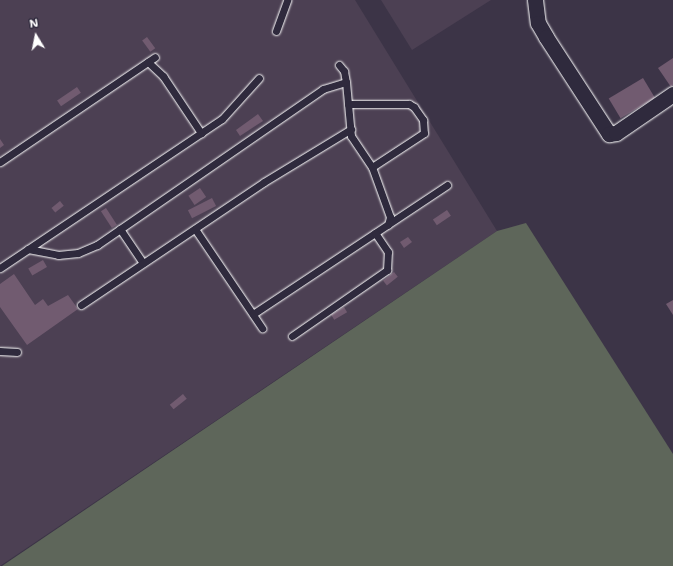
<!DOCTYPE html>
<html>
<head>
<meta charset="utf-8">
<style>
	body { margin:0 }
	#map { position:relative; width:673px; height:566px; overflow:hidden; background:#3c3447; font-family:"Shantell Sans",sans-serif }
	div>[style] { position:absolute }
	.built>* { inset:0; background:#4c4053 }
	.green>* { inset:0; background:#5e665a }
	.building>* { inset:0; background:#715b70; transform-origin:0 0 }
	.roads { filter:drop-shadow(0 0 1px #fff) drop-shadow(0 0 1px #fff) }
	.lane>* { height:7px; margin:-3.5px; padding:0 3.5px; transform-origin:3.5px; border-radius:3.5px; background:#2f2a3d }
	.street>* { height:15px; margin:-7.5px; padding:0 7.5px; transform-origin:7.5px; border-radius:7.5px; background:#2f2a3d }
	span { translate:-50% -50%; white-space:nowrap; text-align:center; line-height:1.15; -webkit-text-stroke:3px #2f2a3d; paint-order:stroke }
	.north { position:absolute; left:16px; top:16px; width:40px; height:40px; -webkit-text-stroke:3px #2f2a3d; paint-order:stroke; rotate:350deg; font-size:11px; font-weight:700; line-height:16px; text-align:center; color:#fff }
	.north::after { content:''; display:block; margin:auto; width:14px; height:18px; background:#fff; clip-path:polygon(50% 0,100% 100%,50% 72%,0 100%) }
</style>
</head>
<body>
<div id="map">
	<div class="built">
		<div style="clip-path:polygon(0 0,355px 0,497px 231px,0 566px)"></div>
		<div style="clip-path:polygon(381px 0,491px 0,412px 50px)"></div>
	</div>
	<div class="green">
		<div style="clip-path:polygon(526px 223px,673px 454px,673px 566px,2px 566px,497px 231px)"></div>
	</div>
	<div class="building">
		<div style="left:147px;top:37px;width:14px;height:6px;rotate:54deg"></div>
		<div style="clip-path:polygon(673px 58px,673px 85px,671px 87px,658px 68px)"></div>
		<div style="left:643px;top:78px;width:23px;height:40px;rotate:59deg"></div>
		<div style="left:77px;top:87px;width:7px;height:24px;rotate:56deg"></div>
		<div style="clip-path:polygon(258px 114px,263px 121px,240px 136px,236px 130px)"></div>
		<div style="clip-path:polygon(0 139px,4px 145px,0 148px)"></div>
		<div style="left:200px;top:188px;width:11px;height:14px;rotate:56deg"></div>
		<div style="left:212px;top:198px;width:9px;height:27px;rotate:63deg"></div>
		<div style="left:60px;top:201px;width:6px;height:11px;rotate:51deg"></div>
		<div style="left:106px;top:208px;width:20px;height:6px;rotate:57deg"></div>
		<div style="left:447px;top:210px;width:7px;height:17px;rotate:56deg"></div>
		<div style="clip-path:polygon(408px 237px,412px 242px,404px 248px,400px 242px)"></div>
		<div style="left:43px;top:260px;width:8px;height:17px;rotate:60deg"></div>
		<div style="left:394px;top:272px;width:6px;height:14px;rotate:51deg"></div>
		<div style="clip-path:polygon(14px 274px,35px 305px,43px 299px,48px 306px,68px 295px,78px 309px,27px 345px,0 307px,0 284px)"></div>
		<div style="clip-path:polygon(673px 300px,673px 315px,666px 304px)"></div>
		<div style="left:344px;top:307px;width:6px;height:15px;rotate:59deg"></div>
		<div style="left:183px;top:394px;width:6px;height:17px;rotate:51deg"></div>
	</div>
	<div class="roads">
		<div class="lane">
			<div style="left:276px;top:31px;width:33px;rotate:-70deg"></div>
			<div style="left:148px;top:62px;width:21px;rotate:43deg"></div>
			<div style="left:163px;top:76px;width:69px;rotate:56.3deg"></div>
			<div style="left:339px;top:65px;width:8px;rotate:50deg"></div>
			<div style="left:344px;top:71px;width:11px;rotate:80deg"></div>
			<div style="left:346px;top:82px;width:54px;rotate:84.7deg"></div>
			<div style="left:351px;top:136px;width:37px;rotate:56deg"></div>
			<div style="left:372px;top:167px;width:53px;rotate:70.2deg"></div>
			<div style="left:390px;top:217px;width:8px;rotate:104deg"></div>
			<div style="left:348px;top:104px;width:61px"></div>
			<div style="left:409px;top:104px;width:6px;rotate:31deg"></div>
			<div style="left:414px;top:107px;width:16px;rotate:55deg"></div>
			<div style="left:423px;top:120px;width:13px;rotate:86deg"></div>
			<div style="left:424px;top:133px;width:62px;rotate:146.8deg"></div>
			<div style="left:0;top:162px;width:187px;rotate:-34.1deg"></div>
			<div style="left:120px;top:229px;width:41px;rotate:55.9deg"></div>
			<div style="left:195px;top:229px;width:120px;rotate:55.9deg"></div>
			<div style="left:28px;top:249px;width:31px;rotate:11deg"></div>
			<div style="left:58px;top:255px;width:20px;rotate:-6deg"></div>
			<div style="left:78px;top:253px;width:21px;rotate:-23deg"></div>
			<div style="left:97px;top:245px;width:275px;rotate:-34.6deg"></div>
			<div style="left:323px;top:89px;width:24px;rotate:-17deg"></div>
			<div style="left:0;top:268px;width:267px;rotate:-33.9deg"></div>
			<div style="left:222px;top:119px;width:55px;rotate:-47.9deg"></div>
			<div style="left:81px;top:305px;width:220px;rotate:-33.9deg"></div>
			<div style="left:264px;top:182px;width:102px;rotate:-31.3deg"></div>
			<div style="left:253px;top:314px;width:233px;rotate:-33.6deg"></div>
			<div style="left:292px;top:336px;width:116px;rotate:-34.8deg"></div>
			<div style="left:387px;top:270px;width:18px;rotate:-87deg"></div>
			<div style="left:388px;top:252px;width:23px;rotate:-124deg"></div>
			<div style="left:0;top:351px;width:17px;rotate:3deg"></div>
		</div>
		<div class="street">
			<div style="left:535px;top:0;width:23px;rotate:83deg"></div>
			<div style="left:538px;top:23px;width:16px;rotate:60deg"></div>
			<div style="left:546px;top:37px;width:116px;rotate:57deg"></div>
			<div style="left:609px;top:134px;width:7px;rotate:-8deg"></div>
			<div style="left:616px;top:133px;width:69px;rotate:-34.4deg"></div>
		</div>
	</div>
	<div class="north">N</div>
</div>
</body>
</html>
